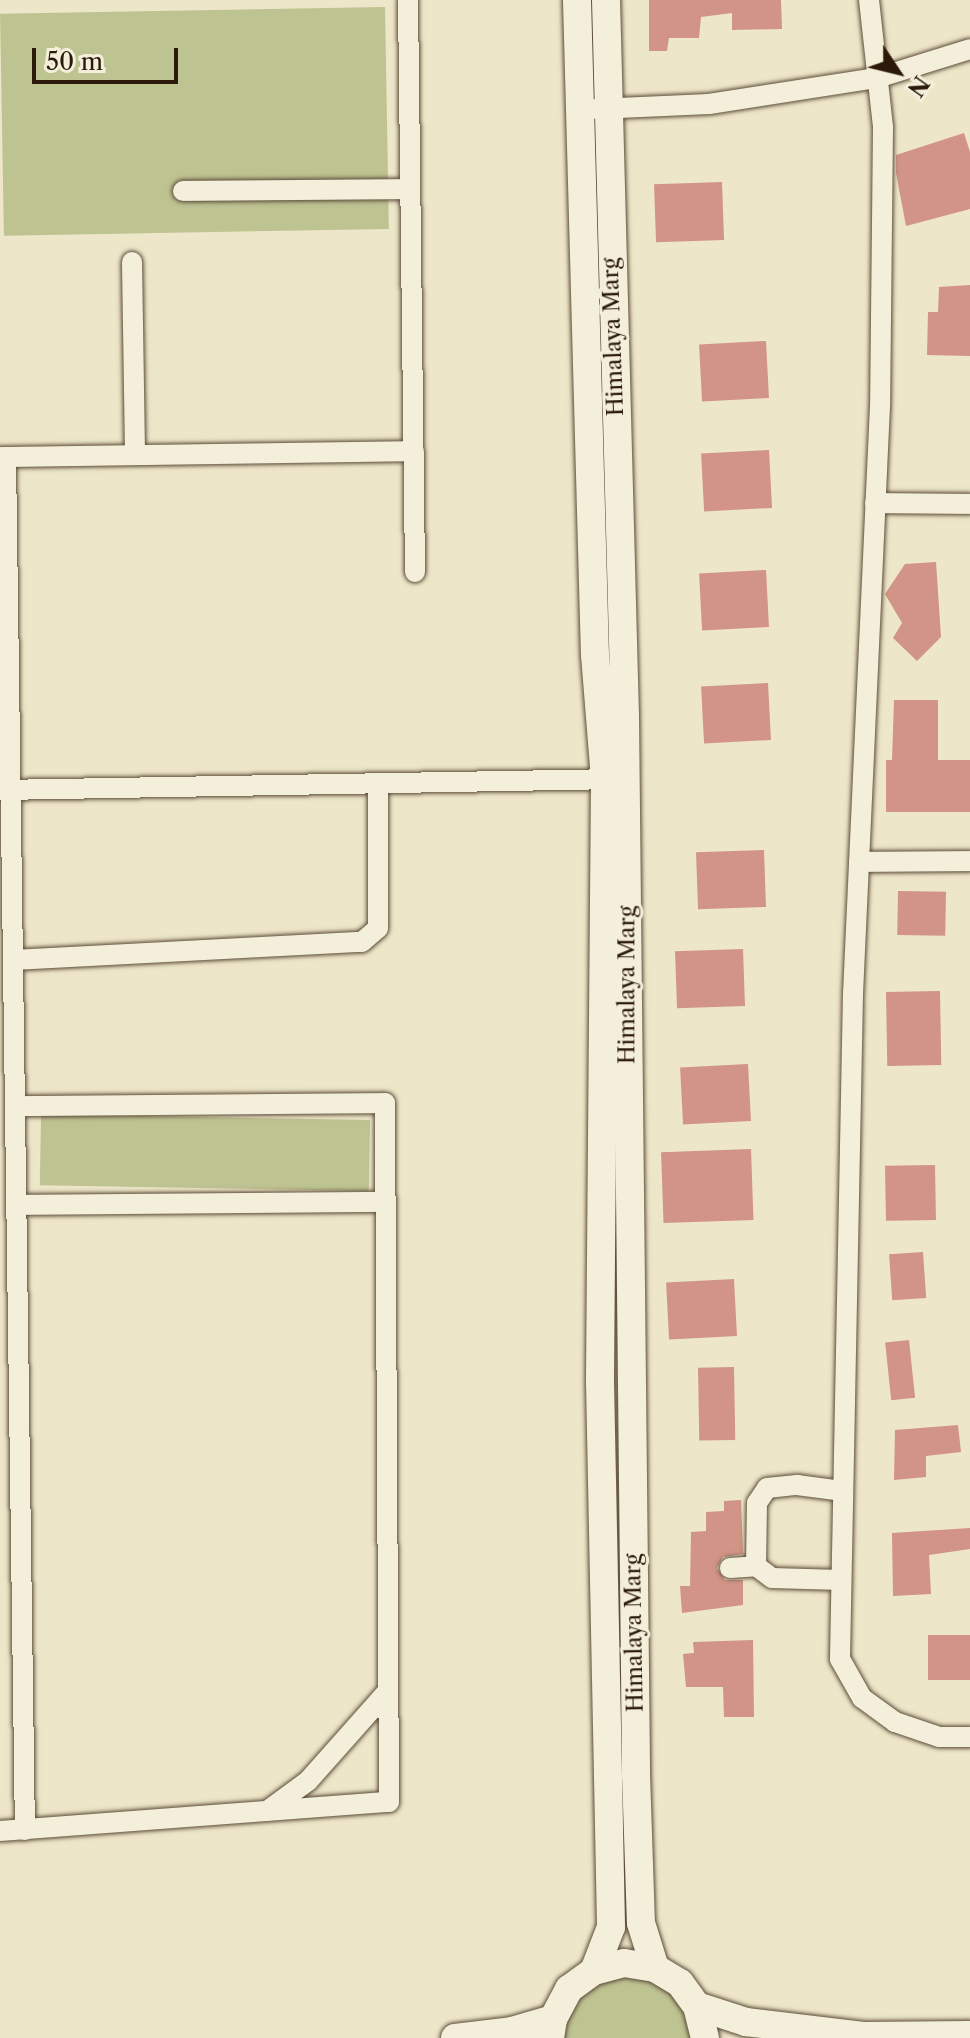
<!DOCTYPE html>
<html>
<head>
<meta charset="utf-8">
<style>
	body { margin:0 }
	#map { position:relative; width:970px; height:2038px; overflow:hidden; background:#eee6c8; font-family:"Libre Caslon Text",serif }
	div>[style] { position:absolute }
	.green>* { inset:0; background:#bec392; transform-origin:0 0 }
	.building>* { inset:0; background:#d19486; transform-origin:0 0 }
	.roads { filter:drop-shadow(0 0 2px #5c4c39) drop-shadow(0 0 2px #5c4c39) }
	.street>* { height:20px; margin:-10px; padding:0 10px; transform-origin:10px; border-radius:10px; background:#f4efdb }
	.secondary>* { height:28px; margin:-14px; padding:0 14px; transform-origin:14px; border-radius:14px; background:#f4efdb }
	span { translate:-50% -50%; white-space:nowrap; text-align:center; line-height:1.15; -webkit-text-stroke:6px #f4efdb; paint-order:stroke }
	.street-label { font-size:22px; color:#2b1909 }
	.north { position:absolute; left:858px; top:32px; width:80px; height:80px; -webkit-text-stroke:6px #f4efdb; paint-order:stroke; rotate:125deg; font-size:22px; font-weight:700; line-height:32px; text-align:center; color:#2b1909 }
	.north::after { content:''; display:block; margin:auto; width:28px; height:36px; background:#2b1909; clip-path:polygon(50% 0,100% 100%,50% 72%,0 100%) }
	.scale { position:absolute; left:32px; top:48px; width:146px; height:36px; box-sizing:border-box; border:4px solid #2b1909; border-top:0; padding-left:10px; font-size:24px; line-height:28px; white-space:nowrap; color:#2b1909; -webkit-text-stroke:6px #f4efdb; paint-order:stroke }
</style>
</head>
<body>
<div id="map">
	<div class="green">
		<div style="left:385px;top:7px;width:222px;height:385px;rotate:89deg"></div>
		<div style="left:370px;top:1120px;width:71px;height:329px;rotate:91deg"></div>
		<div style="clip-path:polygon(622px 1976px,642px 1978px,669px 1992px,684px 2012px,690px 2038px,562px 2038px,564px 2021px,577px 1998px,594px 1984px)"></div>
	</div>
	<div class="building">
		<div style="clip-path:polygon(649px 0,781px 0,782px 29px,732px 30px,732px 13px,701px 17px,699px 38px,669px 38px,667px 51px,649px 51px)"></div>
		<div style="clip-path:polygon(964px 133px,970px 152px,970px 209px,906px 226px,896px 173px,896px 155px)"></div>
		<div style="left:722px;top:182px;width:58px;height:68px;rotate:88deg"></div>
		<div style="clip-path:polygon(970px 285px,970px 356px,927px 355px,928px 312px,938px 312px,939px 287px)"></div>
		<div style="left:766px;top:341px;width:57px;height:67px;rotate:87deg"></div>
		<div style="left:769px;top:450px;width:58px;height:68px;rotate:87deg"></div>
		<div style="clip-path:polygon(936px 562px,941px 637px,917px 661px,893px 638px,902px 623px,885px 594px,905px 564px)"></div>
		<div style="left:766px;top:570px;width:57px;height:67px;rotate:87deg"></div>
		<div style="left:768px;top:683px;width:57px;height:67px;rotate:87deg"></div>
		<div style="clip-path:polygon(894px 700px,938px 700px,938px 760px,970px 760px,970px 812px,886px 812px,886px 760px,892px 760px)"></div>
		<div style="left:764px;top:850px;width:57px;height:68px;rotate:88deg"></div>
		<div style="left:898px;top:891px;width:48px;height:44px;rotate:1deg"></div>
		<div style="left:743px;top:949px;width:57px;height:68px;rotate:88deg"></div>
		<div style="left:940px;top:991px;width:74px;height:54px;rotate:89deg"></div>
		<div style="left:748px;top:1064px;width:57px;height:68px;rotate:87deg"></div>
		<div style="left:751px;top:1149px;width:71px;height:90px;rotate:88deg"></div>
		<div style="left:935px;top:1165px;width:55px;height:50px;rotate:89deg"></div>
		<div style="left:923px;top:1252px;width:46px;height:34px;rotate:86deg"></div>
		<div style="left:734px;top:1279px;width:57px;height:68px;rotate:87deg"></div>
		<div style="left:909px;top:1340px;width:58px;height:24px;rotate:84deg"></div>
		<div style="left:734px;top:1367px;width:73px;height:36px;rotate:89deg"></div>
		<div style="clip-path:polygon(958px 1425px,961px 1452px,926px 1456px,926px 1477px,894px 1480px,895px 1430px)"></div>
		<div style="clip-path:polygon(741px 1500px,743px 1554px,723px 1557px,717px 1568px,725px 1580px,743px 1580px,743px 1605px,682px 1613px,680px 1586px,690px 1586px,691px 1532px,706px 1531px,706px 1512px,724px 1511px,724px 1501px)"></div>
		<div style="clip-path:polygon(970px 1528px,970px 1549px,929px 1555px,931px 1594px,893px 1596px,892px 1533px)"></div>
		<div style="left:970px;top:1635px;width:45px;height:42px;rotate:90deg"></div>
		<div style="clip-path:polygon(753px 1640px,754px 1717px,724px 1717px,723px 1687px,686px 1687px,683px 1654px,694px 1653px,693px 1642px)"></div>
	</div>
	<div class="roads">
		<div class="street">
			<div style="left:408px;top:0;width:572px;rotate:89.3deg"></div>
			<div style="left:869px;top:0;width:128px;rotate:83.7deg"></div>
			<div style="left:883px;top:127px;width:279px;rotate:90.6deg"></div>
			<div style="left:880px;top:406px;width:588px;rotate:92.63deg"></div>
			<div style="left:853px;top:993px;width:666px;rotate:91.12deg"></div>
			<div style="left:840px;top:1659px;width:45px;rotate:60.6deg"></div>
			<div style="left:862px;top:1698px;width:41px;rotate:36deg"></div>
			<div style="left:895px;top:1722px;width:46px;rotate:18.8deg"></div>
			<div style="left:939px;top:1737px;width:31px"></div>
			<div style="left:596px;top:109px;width:113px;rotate:-2.5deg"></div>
			<div style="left:709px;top:104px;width:170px;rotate:-8.8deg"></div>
			<div style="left:877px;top:78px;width:97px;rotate:-17.3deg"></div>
			<div style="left:183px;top:191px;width:227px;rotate:-0.5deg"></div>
			<div style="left:132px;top:262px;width:193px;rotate:89.1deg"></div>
			<div style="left:0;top:457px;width:414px;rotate:-0.8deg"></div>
			<div style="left:6px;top:457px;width:1373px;rotate:89.21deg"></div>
			<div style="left:875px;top:503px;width:95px;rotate:0.6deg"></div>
			<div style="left:0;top:790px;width:616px;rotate:-1.02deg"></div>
			<div style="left:859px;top:862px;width:111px;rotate:-0.5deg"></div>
			<div style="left:13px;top:960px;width:349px;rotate:-3deg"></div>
			<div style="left:362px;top:942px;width:21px;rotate:-41deg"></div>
			<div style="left:378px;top:928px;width:144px;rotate:-90deg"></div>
			<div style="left:16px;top:1205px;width:369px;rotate:-0.5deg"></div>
			<div style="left:756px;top:1566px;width:63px;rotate:-89.1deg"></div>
			<div style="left:757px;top:1503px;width:18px;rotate:-56deg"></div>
			<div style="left:767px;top:1488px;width:30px;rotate:-6deg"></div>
			<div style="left:797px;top:1485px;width:45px;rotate:7.6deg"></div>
			<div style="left:730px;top:1568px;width:26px;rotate:-4deg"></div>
			<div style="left:756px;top:1566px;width:20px;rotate:37deg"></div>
			<div style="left:772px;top:1578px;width:69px;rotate:1.7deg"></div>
			<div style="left:267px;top:1811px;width:51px;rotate:-36.2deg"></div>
			<div style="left:308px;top:1781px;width:120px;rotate:-48.4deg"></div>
			<div style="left:0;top:1831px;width:390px;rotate:-4.3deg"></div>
			<div style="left:389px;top:1802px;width:699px;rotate:-90.33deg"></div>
			<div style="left:385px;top:1103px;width:370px;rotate:179.5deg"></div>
		</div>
		<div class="secondary">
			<div style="left:577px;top:0;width:655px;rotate:88.43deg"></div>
			<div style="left:595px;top:655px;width:125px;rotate:85.4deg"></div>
			<div style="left:605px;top:780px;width:602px;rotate:90.48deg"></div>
			<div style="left:600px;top:1382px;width:545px;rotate:88.84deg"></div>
			<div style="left:611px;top:1927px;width:47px;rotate:111.1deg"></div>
			<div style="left:606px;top:0;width:716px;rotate:88.48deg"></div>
			<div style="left:625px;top:716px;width:1058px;rotate:89.4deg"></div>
			<div style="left:636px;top:1774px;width:149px;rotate:88.1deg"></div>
			<div style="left:641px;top:1923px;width:47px;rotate:72.7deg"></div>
			<div style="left:697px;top:2006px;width:52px;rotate:18.1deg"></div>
			<div style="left:746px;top:2022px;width:118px;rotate:6.8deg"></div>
			<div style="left:863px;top:2036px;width:107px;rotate:-0.5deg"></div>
			<div style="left:455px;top:2038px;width:57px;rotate:-7deg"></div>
			<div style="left:512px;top:2031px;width:43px;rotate:-16.3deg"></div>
			<div style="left:550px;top:2038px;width:19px;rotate:-81deg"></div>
			<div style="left:553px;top:2019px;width:34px;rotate:-62deg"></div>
			<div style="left:569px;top:1989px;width:31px;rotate:-36deg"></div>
			<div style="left:594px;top:1971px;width:31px;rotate:-15deg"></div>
			<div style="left:624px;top:1963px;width:31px;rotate:9deg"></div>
			<div style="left:655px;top:1968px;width:29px;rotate:31deg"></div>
			<div style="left:680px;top:1983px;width:29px;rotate:54deg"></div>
			<div style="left:697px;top:2006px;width:33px;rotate:76deg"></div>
		</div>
	</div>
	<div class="street-label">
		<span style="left:613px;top:337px;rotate:-92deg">Himalaya Marg</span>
		<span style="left:627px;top:985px;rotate:-90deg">Himalaya Marg</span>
		<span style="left:634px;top:1633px;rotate:-91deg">Himalaya Marg</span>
	</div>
	<div class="north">N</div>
	<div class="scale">50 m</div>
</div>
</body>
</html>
